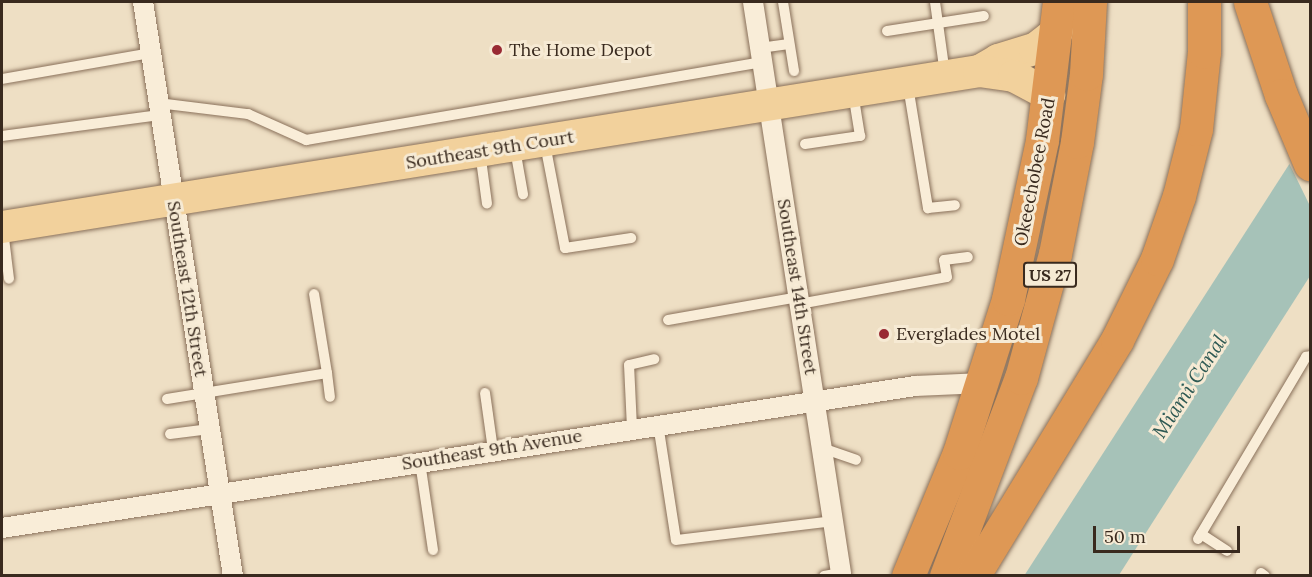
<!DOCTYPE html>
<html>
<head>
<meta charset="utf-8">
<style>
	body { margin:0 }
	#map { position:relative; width:1312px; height:577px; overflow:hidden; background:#eedfc4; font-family:Lora,serif }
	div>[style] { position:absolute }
	.water>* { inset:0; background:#a6c2b8 }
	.pier>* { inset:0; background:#eedfc4 }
	.roads { filter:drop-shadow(0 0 2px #89705a) drop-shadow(0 0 2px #89705a) }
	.lane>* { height:10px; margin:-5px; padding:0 5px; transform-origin:5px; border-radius:5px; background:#f9edd8 }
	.street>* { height:20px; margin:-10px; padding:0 10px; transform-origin:10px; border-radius:10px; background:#f9edd8 }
	.primary>* { height:32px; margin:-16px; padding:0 16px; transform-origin:16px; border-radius:16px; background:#f2d19c }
	.highway>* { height:33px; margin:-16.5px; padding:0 16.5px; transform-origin:16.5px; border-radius:16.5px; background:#de9855 }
	.dots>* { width:16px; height:16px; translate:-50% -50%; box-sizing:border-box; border:3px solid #f6ead4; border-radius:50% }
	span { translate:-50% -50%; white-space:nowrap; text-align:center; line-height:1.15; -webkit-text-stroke:6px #f6ead4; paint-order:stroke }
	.shield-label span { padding:2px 4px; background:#f6ead4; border:2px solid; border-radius:4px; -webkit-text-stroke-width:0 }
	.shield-label { font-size:16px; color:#392a1e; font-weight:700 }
	.poi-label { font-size:18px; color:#392a1e }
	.left { translate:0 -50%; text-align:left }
	.street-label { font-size:18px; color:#392a1e }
	.water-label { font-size:20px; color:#2e5953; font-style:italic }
	.frame { position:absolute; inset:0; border:3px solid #392a1e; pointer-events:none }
	.scale { position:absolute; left:1093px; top:526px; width:147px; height:27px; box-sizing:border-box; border:3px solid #392a1e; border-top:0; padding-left:8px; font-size:18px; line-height:21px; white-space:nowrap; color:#392a1e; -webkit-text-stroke:4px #f6ead4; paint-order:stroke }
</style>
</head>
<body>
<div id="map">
	<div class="water">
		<div style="clip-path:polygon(1310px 132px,1310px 276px,1119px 575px,1024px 576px)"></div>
	</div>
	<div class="pier">
		<div style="clip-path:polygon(1310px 131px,1310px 206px,1288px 161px)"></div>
	</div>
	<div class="roads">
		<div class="lane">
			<div style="left:783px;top:2px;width:70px;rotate:80.9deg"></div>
			<div style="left:935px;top:2px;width:73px;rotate:82.1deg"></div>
			<div style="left:887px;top:31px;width:98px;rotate:-8.8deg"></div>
			<div style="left:760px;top:48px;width:29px;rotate:-8deg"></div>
			<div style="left:2px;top:79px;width:151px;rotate:-9.9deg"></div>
			<div style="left:908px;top:86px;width:124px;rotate:80.7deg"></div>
			<div style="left:928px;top:208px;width:27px;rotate:-6deg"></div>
			<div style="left:158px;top:103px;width:91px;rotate:7deg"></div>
			<div style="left:248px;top:114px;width:64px;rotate:24.1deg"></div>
			<div style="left:306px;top:140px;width:463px;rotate:-9.7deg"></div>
			<div style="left:2px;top:136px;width:159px;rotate:-7.6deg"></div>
			<div style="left:545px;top:144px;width:106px;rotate:79.1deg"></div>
			<div style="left:565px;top:248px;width:67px;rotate:-8.6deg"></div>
			<div style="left:805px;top:144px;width:56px;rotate:-8.3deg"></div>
			<div style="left:860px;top:136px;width:44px;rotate:-99.2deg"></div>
			<div style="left:515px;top:149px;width:46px;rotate:79.9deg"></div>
			<div style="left:480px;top:152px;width:52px;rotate:82.3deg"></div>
			<div style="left:3px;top:230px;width:49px;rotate:83deg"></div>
			<div style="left:799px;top:304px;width:150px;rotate:-10.3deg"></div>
			<div style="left:947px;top:277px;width:17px;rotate:-100deg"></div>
			<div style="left:944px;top:260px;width:24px;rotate:-7deg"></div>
			<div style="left:668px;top:320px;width:132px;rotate:-10deg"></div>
			<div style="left:327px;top:373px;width:24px;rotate:83deg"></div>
			<div style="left:485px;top:393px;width:58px;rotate:82deg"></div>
			<div style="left:167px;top:399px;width:162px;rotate:-9.2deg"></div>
			<div style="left:327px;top:373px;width:80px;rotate:-99.3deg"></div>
			<div style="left:658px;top:424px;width:117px;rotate:81.2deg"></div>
			<div style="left:676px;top:540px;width:158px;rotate:-6.9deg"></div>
			<div style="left:632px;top:428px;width:63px;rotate:-92.7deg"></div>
			<div style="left:629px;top:365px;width:26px;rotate:-13deg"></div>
			<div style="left:170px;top:434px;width:40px;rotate:-7.1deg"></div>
			<div style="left:822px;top:448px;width:36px;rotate:19deg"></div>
			<div style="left:420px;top:462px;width:89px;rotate:81.6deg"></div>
			<div style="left:1201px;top:534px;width:31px;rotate:33deg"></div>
			<div style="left:1198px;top:539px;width:212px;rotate:-59.3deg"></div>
			<div style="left:1306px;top:357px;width:4px;rotate:-14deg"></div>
			<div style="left:1261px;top:573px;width:5px;rotate:37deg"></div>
			<div style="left:824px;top:576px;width:17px;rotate:-10deg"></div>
		</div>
		<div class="street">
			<div style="left:143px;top:2px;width:581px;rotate:81.09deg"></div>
			<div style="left:753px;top:2px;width:578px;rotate:81.24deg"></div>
			<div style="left:2px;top:528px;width:924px;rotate:-8.84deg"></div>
			<div style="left:915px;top:386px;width:69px;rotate:-2.5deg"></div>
		</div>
		<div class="primary">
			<div style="left:981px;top:70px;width:20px;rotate:-30deg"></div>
			<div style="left:998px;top:60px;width:39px;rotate:-17deg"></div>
			<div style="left:1035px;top:49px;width:28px;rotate:-38deg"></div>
			<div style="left:2px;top:227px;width:989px;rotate:-9.07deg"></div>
			<div style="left:979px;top:71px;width:35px;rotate:8deg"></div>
			<div style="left:1014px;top:76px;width:40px;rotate:28deg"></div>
		</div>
		<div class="highway">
			<div style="left:1250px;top:2px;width:98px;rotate:71.6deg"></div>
			<div style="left:1281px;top:95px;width:75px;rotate:67.2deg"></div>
			<div style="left:908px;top:576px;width:133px;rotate:-67.5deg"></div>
			<div style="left:959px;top:453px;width:162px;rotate:-72.3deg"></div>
			<div style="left:1008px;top:299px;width:163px;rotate:-77.9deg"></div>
			<div style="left:1042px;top:140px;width:139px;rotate:-83deg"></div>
			<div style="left:946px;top:576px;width:212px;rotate:-69.3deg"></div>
			<div style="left:1021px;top:378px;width:129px;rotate:-74.7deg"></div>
			<div style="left:1055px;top:254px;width:114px;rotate:-78.9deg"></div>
			<div style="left:1077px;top:142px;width:69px;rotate:-82.5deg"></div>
			<div style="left:1086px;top:74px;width:72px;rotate:-86.8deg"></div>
			<div style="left:973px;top:576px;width:276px;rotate:-58.6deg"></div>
			<div style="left:1117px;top:340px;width:90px;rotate:-63.7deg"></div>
			<div style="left:1157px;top:259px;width:67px;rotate:-70.8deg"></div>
			<div style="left:1179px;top:196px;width:69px;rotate:-75.8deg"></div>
			<div style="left:1196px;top:129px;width:77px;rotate:-84.1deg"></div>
			<div style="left:1204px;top:52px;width:50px;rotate:-90deg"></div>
		</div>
	</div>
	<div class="dots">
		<div style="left:497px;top:50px;background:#992a33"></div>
		<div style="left:884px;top:334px;background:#992a33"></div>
	</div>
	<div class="shield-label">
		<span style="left:1050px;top:275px">US 27</span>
	</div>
	<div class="poi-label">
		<span class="left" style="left:509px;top:50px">The Home Depot</span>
		<span class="left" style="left:896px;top:334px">Everglades Motel</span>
	</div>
	<div class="street-label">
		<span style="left:490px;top:150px;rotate:-9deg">Southeast 9th Court</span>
		<span style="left:1035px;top:172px;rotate:-79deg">Okeechobee Road</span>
		<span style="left:797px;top:287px;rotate:81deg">Southeast 14th Street</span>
		<span style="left:187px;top:289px;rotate:81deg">Southeast 12th Street</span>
		<span style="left:492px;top:450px;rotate:-9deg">Southeast 9th Avenue</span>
	</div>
	<div class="water-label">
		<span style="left:1189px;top:386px;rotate:-57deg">Miami Canal</span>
	</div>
	<div class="frame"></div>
	<div class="scale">50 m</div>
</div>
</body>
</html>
